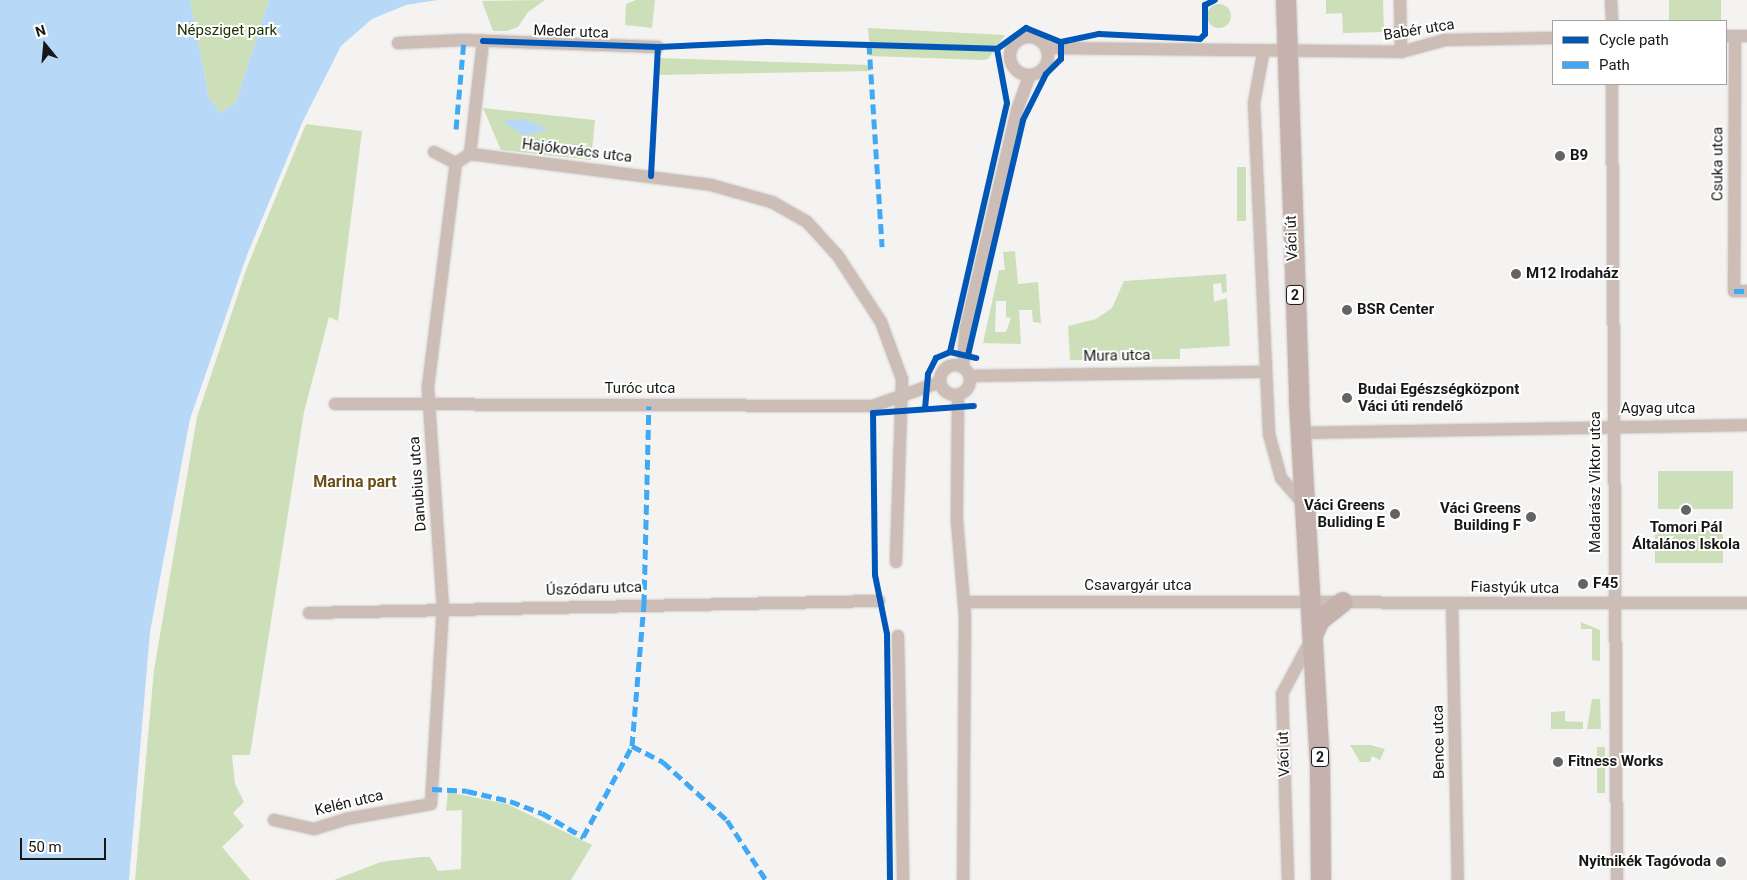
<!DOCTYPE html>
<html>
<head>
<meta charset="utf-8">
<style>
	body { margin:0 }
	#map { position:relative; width:1747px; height:880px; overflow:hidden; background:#f5f3f1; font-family:Roboto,sans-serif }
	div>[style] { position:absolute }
	.green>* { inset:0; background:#ccdfb9; transform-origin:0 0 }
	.round { border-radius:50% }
	.water>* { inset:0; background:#b7d9f7 }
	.roads { filter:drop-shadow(0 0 1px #d1d0cf) drop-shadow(0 0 1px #d1d0cf) }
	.street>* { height:12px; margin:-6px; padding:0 6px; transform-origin:6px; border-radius:6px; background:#cdbdb7 }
	.street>.ring { margin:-6px; padding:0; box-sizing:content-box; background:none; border:12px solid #cdbdb7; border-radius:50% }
	.primary>* { height:20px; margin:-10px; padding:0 10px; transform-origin:10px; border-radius:10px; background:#c6b2ad }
	.quiet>* { height:5px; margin-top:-2.5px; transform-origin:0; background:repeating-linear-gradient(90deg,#3fa9f5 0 10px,transparent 0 15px) }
	.cycleway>* { height:6px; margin:-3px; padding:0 3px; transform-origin:3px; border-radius:3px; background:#0057b8 }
	.dots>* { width:14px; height:14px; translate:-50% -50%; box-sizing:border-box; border:2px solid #fff; border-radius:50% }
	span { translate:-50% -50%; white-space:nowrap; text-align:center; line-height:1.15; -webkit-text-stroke:4px #fff; paint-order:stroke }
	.shield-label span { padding:1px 4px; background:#fff; border:1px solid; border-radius:4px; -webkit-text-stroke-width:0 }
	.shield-label { font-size:14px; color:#171715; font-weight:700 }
	.street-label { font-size:15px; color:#171715 }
	.park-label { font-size:15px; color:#1b3100 }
	.poi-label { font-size:15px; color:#171715; font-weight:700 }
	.left { translate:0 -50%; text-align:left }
	.right { translate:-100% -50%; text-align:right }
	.neighbourhood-label { font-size:16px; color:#6d4e19; font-weight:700 }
	.legend { position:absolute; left:1552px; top:20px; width:175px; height:65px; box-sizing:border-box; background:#fff; border:1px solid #a2a2a1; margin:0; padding:6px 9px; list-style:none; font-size:15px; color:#171715 }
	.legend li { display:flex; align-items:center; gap:10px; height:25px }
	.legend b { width:25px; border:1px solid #a2a2a1 }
	.north { position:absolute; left:20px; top:20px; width:50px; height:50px; -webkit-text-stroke:4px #fff; paint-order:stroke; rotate:343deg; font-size:14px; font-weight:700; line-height:20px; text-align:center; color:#171715 }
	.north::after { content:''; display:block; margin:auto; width:18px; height:22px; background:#171715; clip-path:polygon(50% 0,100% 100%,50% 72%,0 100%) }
	.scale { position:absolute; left:20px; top:838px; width:86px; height:22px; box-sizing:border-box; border:2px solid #171715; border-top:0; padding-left:6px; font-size:15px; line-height:18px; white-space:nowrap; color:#171715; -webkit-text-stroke:4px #fff; paint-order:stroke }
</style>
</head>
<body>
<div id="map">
	<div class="green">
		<div style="clip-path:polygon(190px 0,269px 0,236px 102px,221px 113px,209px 98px)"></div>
		<div style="clip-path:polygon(545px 0,528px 12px,518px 27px,507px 31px,493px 31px,482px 1px)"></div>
		<div style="clip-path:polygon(636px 0,655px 0,652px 28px,625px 25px,626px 4px)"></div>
		<div style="clip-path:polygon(1326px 0,1383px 0,1384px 32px,1343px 33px,1342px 13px,1326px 14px)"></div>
		<div style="left:1669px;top:0;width:52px;height:21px"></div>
		<div class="round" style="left:1207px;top:4px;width:24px;height:24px"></div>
		<div style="clip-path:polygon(868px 28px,1005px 35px,988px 59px,983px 60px,870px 56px)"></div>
		<div style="clip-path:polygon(658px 58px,871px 65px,871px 71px,657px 75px)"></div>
		<div style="clip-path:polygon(483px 108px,595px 120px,591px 160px,501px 150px)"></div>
		<div style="clip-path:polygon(306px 124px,362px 131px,338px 321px,329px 317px,304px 412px,250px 755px,232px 755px,235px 784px,244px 802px,233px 813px,244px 826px,222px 847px,250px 880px,135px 880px,154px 670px,197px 417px,247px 267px)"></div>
		<div style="left:1237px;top:167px;width:9px;height:54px"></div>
		<div style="clip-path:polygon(evenodd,1015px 251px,1018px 284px,1038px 282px,1041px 323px,1033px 322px,1032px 310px,1019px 310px,1021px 344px,983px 343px,999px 270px,1005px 270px,1003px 252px,1015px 251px,996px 301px,1006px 301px,1006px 317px,1011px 318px,1006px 332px,995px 332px,996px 301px)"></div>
		<div style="clip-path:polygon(1226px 274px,1227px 292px,1222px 293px,1221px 283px,1213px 284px,1214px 302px,1227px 298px,1230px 346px,1180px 349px,1180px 359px,1070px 360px,1068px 326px,1096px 319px,1112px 308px,1124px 281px)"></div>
		<div style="left:1658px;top:471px;width:75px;height:38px"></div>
		<div style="left:1655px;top:529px;width:68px;height:34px"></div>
		<div style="clip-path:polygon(1581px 622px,1600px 630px,1600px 661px,1592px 660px,1592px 629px,1581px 629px)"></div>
		<div style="clip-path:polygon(1592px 699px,1600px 699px,1601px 729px,1587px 729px)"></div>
		<div style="clip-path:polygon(1565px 711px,1565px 721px,1583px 722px,1583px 729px,1551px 729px,1551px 712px)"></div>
		<div style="clip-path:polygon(1350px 745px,1371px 745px,1385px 749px,1380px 760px,1372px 756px,1370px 762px,1360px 762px)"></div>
		<div style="left:1597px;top:747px;width:8px;height:46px"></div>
		<div style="clip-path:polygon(448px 792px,507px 804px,592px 845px,571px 880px,334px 880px,381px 862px,421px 857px,430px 857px,438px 871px,461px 869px,462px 810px,446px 811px)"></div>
	</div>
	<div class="water">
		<div style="clip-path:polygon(0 0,190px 0,209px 98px,221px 113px,236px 102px,269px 0,438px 0,406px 5px,372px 19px,341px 46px,302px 123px,247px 255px,190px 419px,150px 632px,129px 880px,0 880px)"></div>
		<div style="clip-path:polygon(524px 119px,548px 129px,525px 136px,502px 121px)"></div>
	</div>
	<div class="roads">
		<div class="street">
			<div style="left:1400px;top:0;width:52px;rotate:88.9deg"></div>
			<div style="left:1611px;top:0;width:21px;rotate:87deg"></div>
			<div style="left:1726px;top:36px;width:21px"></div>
			<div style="left:1735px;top:36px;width:255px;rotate:90.2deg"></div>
			<div style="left:1734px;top:291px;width:13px"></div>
			<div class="ring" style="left:1010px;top:37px;width:26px;height:26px"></div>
			<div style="left:398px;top:43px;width:66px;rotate:-2.6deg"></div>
			<div style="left:464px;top:40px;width:194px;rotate:2.1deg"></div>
			<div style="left:1046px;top:48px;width:355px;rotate:0.6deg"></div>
			<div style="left:1401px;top:52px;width:46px;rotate:-15.3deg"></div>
			<div style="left:1445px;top:40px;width:108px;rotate:-1.1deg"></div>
			<div style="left:1263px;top:54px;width:50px;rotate:100.4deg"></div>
			<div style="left:1254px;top:103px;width:331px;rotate:87.4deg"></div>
			<div style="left:1269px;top:434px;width:46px;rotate:74.7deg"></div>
			<div style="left:1281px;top:478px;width:35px;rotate:49deg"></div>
			<div style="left:1612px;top:84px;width:796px;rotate:89.64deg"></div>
			<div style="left:434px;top:152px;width:25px;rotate:27deg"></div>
			<div style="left:456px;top:163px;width:17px;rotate:-33deg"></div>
			<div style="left:470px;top:154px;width:243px;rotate:7.3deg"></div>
			<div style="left:711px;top:185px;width:63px;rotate:15.6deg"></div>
			<div style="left:772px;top:202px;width:40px;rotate:29.7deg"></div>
			<div style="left:807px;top:222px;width:46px;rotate:47.6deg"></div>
			<div style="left:838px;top:256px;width:79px;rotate:56.9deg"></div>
			<div style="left:881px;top:322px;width:61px;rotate:69.8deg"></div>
			<div style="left:902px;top:379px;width:183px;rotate:91.9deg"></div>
			<div style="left:470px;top:154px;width:114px;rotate:-83.4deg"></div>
			<div class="ring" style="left:940px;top:365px;width:18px;height:18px"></div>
			<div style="left:963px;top:367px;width:39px;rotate:-86deg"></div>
			<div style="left:966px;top:328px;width:224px;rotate:-76.8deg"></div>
			<div style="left:1017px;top:110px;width:37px;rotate:-70deg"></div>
			<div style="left:970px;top:376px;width:296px;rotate:-0.8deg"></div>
			<div style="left:958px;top:395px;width:126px;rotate:90.5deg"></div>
			<div style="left:957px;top:521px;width:96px;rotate:85.2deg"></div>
			<div style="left:965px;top:617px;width:263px;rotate:90.4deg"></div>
			<div style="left:335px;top:404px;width:538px;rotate:0.21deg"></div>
			<div style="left:873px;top:406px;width:71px;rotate:-19.7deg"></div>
			<div style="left:1301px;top:433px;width:446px;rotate:-1deg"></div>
			<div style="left:965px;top:602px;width:782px;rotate:0.07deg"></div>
			<div style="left:1452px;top:603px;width:277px;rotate:88.8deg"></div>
			<div style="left:309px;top:613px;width:570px;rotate:-1.21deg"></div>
			<div style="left:898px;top:636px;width:244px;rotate:88.8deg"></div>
			<div style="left:274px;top:820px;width:41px;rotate:12.7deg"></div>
			<div style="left:314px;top:829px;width:34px;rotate:-17deg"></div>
			<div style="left:346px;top:819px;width:86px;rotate:-10deg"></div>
			<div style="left:431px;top:804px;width:195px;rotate:-86.5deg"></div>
			<div style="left:443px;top:609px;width:223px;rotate:-93.9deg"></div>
			<div style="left:428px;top:387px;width:226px;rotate:-82.9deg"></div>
			<div style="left:1288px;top:880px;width:186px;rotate:-91.8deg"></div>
			<div style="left:1282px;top:694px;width:61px;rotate:-61.8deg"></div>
		</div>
		<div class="primary">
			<div style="left:1286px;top:0;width:401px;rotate:88.1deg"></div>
			<div style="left:1299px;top:401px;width:365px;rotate:86.7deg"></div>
			<div style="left:1320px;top:765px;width:115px;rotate:89.5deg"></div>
			<div style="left:1313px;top:635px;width:17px;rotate:-65deg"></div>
			<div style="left:1320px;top:620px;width:29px;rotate:-38deg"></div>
		</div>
	</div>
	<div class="quiet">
		<div style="left:869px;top:44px;width:203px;rotate:86.3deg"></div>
		<div style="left:456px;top:129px;width:89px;rotate:-84.9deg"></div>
		<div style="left:1734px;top:291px;width:13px"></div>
		<div style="left:632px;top:746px;width:35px;rotate:27deg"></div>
		<div style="left:663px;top:762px;width:86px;rotate:42.2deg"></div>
		<div style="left:727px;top:820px;width:72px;rotate:57deg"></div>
		<div style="left:432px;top:789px;width:35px;rotate:3deg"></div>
		<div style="left:467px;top:791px;width:44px;rotate:13.1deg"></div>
		<div style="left:510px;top:801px;width:34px;rotate:21deg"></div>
		<div style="left:542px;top:813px;width:48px;rotate:30.3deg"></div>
		<div style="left:583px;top:837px;width:103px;rotate:-61.7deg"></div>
		<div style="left:632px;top:746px;width:143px;rotate:-85.2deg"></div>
		<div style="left:644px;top:604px;width:198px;rotate:-88.6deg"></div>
	</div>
	<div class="cycleway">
		<div style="left:483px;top:41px;width:175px;rotate:2deg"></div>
		<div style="left:658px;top:47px;width:109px;rotate:-2.6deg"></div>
		<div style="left:767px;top:42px;width:230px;rotate:1.7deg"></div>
		<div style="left:997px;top:49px;width:36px;rotate:-36deg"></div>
		<div style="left:1026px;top:28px;width:38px;rotate:22deg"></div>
		<div style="left:1061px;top:42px;width:39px;rotate:-12deg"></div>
		<div style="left:1099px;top:34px;width:101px;rotate:2.8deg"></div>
		<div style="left:1200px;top:39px;width:7px;rotate:-45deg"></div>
		<div style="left:1205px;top:34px;width:29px;rotate:-90deg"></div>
		<div style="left:1205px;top:5px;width:11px;rotate:-27deg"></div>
		<div style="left:651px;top:176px;width:129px;rotate:-86.9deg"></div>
		<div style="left:950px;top:352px;width:255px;rotate:-77.1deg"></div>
		<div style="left:1007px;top:103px;width:55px;rotate:-100.5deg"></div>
		<div style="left:968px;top:355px;width:241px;rotate:-76.8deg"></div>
		<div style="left:1023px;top:120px;width:51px;rotate:-63.4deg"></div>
		<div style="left:1046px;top:74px;width:21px;rotate:-45deg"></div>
		<div style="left:1061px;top:59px;width:17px;rotate:-90deg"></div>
		<div style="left:925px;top:409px;width:35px;rotate:-85deg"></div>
		<div style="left:928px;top:374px;width:18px;rotate:-63deg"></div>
		<div style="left:936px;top:358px;width:15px;rotate:-23deg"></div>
		<div style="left:950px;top:352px;width:27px;rotate:13deg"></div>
		<div style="left:890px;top:880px;width:246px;rotate:-90.7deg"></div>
		<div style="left:887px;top:634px;width:60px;rotate:-101.5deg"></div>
		<div style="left:875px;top:575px;width:162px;rotate:-90.7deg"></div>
		<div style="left:873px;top:413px;width:101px;rotate:-4deg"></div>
	</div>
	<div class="dots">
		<div style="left:1560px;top:156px;background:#656462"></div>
		<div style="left:1516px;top:274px;background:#656462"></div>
		<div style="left:1347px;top:310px;background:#656462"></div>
		<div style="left:1347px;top:398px;background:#656462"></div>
		<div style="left:1686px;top:510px;background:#656462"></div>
		<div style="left:1395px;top:514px;background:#656462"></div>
		<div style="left:1531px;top:517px;background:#656462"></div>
		<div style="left:1583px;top:584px;background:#656462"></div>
		<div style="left:1558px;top:762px;background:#656462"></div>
		<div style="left:1721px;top:862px;background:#656462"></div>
	</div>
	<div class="shield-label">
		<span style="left:1295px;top:295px">2</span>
		<span style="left:1320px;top:757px">2</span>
	</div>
	<div class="street-label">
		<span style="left:1419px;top:30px;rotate:-9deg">Babér utca</span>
		<span style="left:571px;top:32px;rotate:2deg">Meder utca</span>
		<span style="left:577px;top:151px;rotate:7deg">Hajókovács utca</span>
		<span style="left:1718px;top:164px;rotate:-90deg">Csuka utca</span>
		<span style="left:1292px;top:238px;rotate:-92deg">Váci út</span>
		<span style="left:1117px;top:356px;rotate:-1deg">Mura utca</span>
		<span style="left:640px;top:389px">Turóc utca</span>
		<span style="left:1658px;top:409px">Agyag utca</span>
		<span style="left:1596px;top:482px;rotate:-90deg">Madarász Viktor utca</span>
		<span style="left:418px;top:484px;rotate:-94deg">Danubius utca</span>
		<span style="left:1138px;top:586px">Csavargyár utca</span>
		<span style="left:1515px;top:588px;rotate:1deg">Fiastyúk utca</span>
		<span style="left:594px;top:589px;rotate:-2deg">Úszódaru utca</span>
		<span style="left:1439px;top:742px;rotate:-91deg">Bence utca</span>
		<span style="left:1284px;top:754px;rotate:-92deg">Váci út</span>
		<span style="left:349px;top:803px;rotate:-13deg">Kelén utca</span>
	</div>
	<div class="park-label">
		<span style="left:227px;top:31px">Népsziget park</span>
	</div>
	<div class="poi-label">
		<span class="left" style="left:1570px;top:156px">B9</span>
		<span class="left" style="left:1526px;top:274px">M12 Irodaház</span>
		<span class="left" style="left:1357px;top:310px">BSR Center</span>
		<span class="left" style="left:1358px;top:398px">Budai Egészségközpont<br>Váci úti rendelő</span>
		<span class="right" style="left:1385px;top:514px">Váci Greens<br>Buliding E</span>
		<span class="right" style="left:1521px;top:517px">Váci Greens<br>Building F</span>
		<span style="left:1686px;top:536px">Tomori Pál<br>Általános Iskola</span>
		<span class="left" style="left:1593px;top:584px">F45</span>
		<span class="left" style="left:1568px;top:762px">Fitness Works</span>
		<span class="right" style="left:1711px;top:862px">Nyitnikék Tagóvoda</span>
	</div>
	<div class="neighbourhood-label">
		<span style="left:355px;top:482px">Marina part</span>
	</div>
	<ul class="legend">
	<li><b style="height:6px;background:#0057b8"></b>Cycle path</li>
	<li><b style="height:6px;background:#3fa9f5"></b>Path</li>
	</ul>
	<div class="north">N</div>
	<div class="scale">50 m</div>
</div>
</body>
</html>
